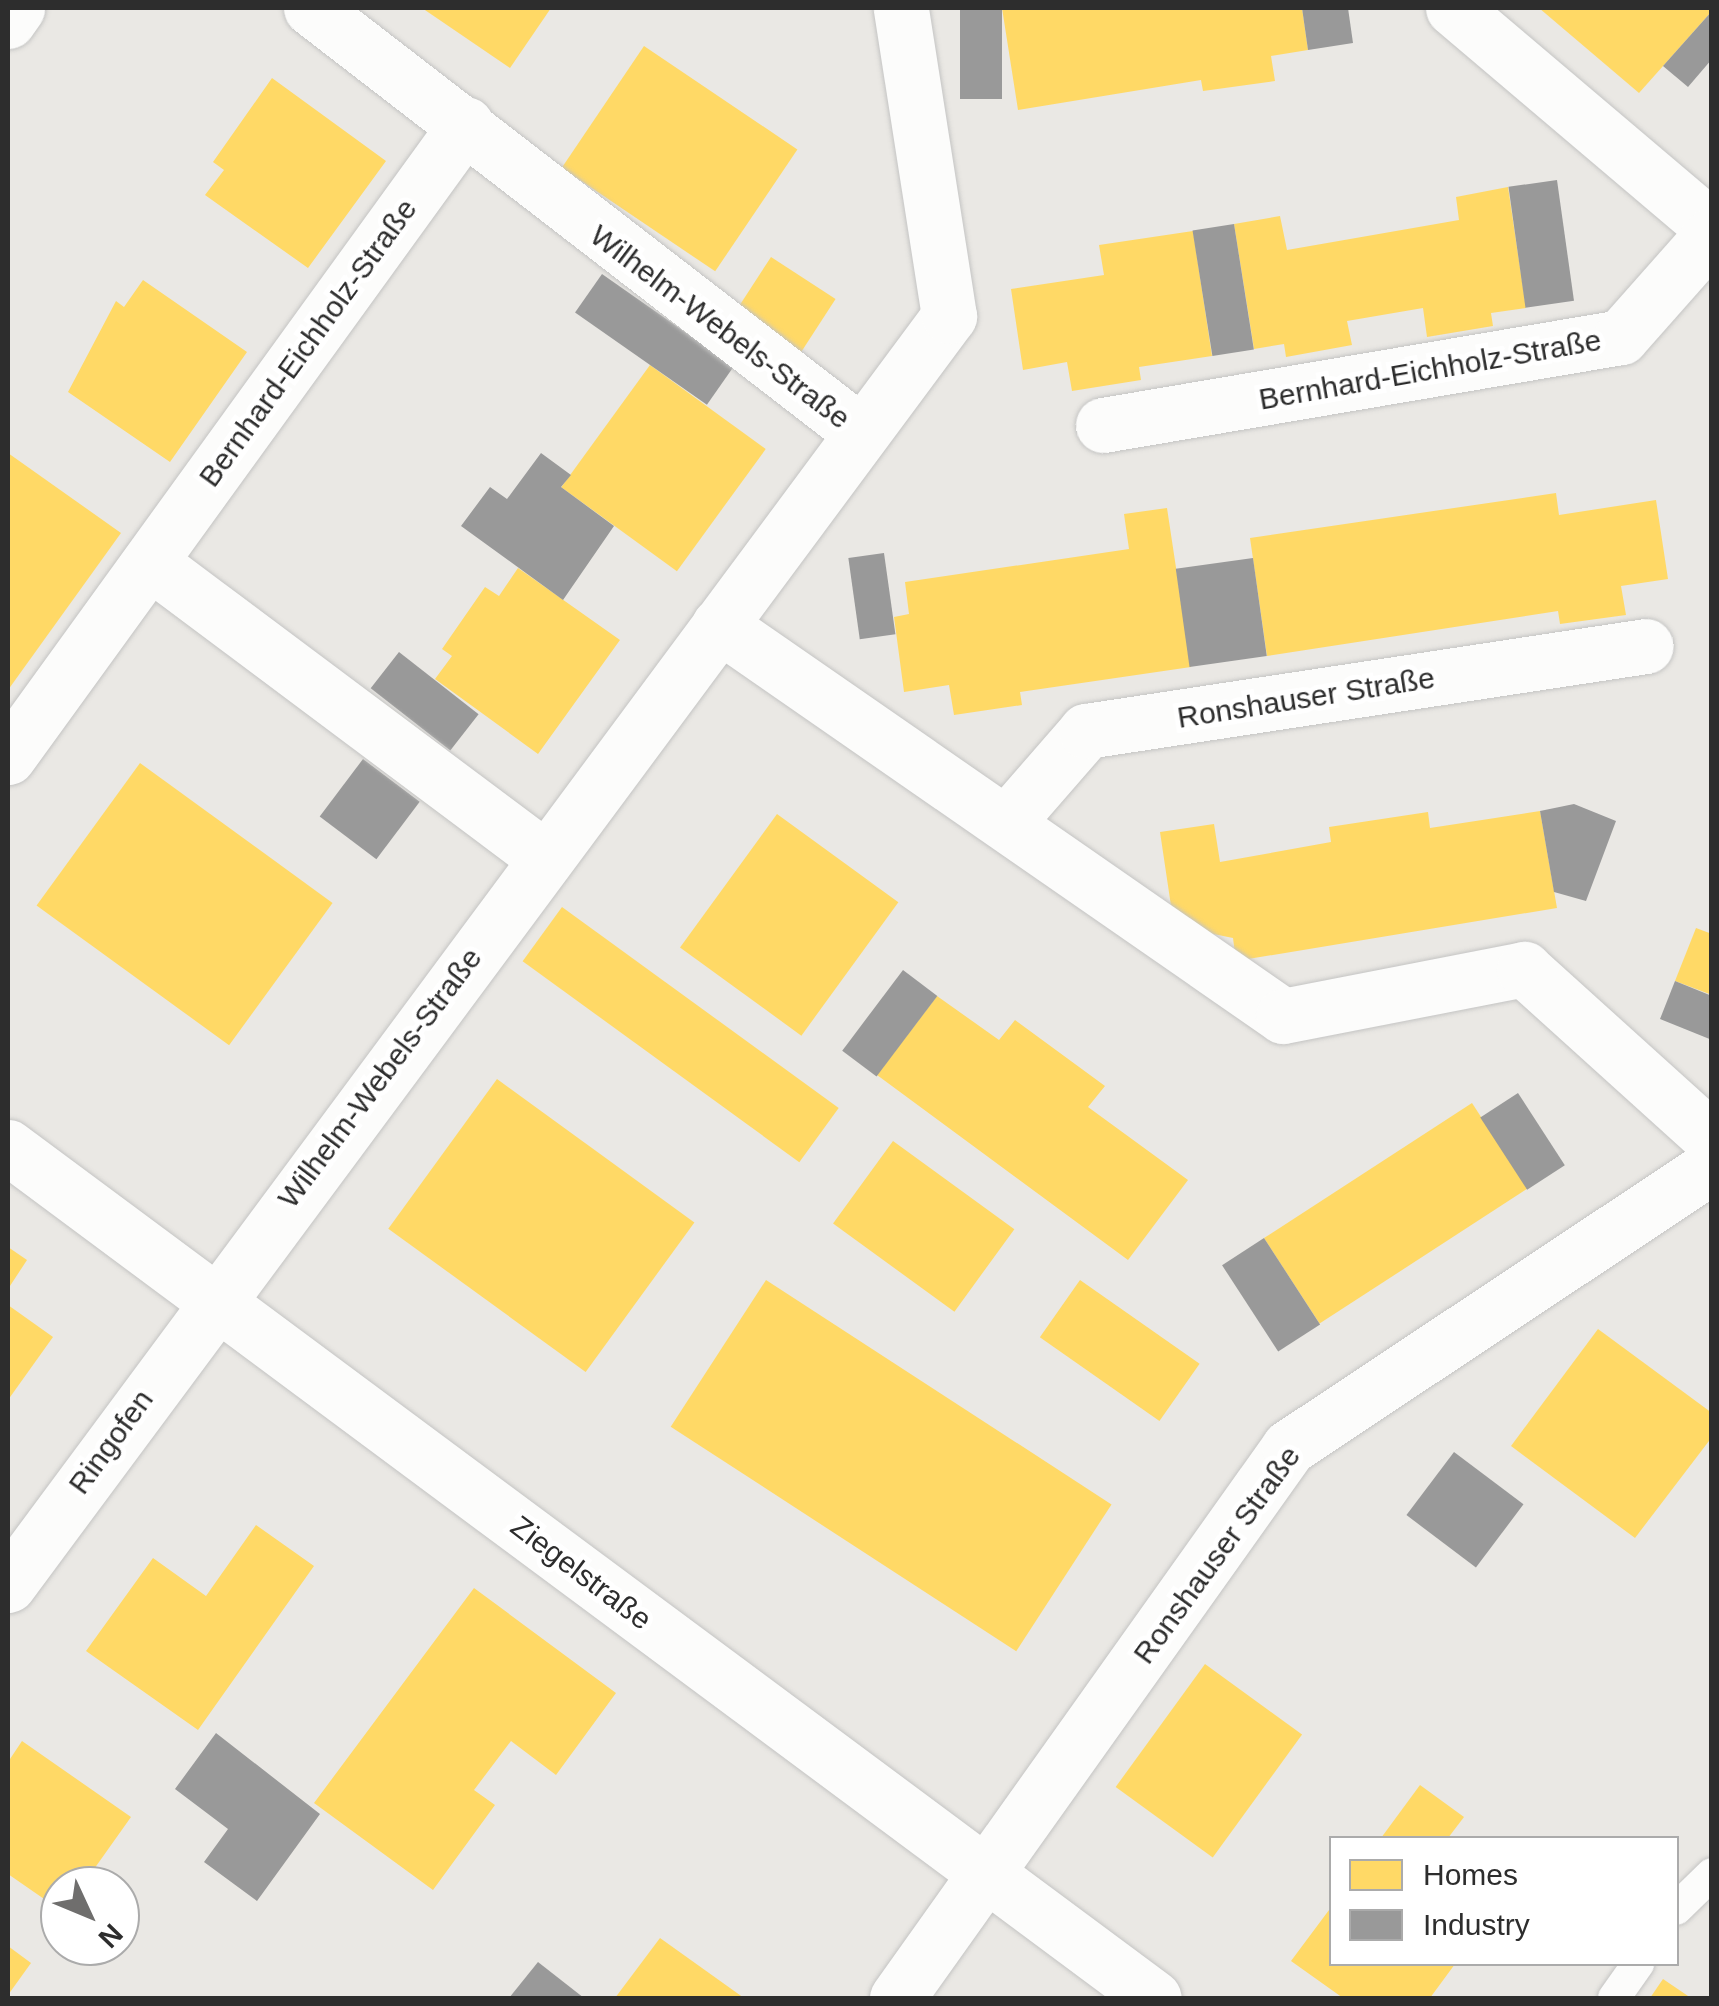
<!DOCTYPE html>
<html>
<head>
<meta charset="utf-8">
<style>
	body { margin:0 }
	#map { position:relative; width:1719px; height:2006px; overflow:hidden; background:#eae8e4; font-family:Helvetica,sans-serif }
	div>[style] { position:absolute }
	.homes>* { inset:0; background:#ffd966; transform-origin:0 0 }
	.industry>* { inset:0; background:#999; transform-origin:0 0 }
	.roads { filter:drop-shadow(0 0 2px #c4c4c3) drop-shadow(0 0 2px #c4c4c3) }
	.service>* { height:32px; margin:-16px; padding:0 16px; transform-origin:16px; border-radius:16px; background:#fcfcfb }
	.minor>* { height:55px; margin:-27.5px; padding:0 27.5px; transform-origin:27.5px; border-radius:27.5px; background:#fcfcfb }
	span { translate:-50% -50%; white-space:nowrap; text-align:center; line-height:1.15; -webkit-text-stroke:10px #fff; paint-order:stroke }
	.street-label { font-size:30px; color:#2d2d2d }
	.frame { position:absolute; inset:0; border:10px solid #2d2d2d; pointer-events:none }
	.legend { position:absolute; left:1329px; top:1836px; width:350px; height:130px; box-sizing:border-box; background:#fff; border:2px solid #ababab; margin:0; padding:12px 18px; list-style:none; font-size:30px; color:#2d2d2d }
	.legend li { display:flex; align-items:center; gap:20px; height:50px }
	.legend b { width:50px; border:2px solid #ababab }
	.north { position:absolute; left:40px; top:1866px; width:100px; height:100px; box-sizing:border-box; background:#fff; border:2px solid #ababab; border-radius:50%; rotate:134deg; font-size:28px; font-weight:700; line-height:40px; text-align:center; color:#2d2d2d }
	.north::after { content:''; display:block; margin:auto; width:35px; height:45px; background:#6f6e6d; clip-path:polygon(50% 0,100% 100%,50% 72%,0 100%) }
</style>
</head>
<body>
<div id="map">
	<div class="homes">
		<div style="clip-path:polygon(422px 8px,551px 8px,510px 68px)"></div>
		<div style="clip-path:polygon(1002px 8px,1302px 8px,1308px 50px,1271px 56px,1275px 81px,1203px 91px,1201px 80px,1018px 110px)"></div>
		<div style="clip-path:polygon(1539px 8px,1712px 8px,1712px 11px,1639px 93px)"></div>
		<div style="left:644px;top:46px;width:185px;height:147px;rotate:34deg"></div>
		<div style="clip-path:polygon(272px 78px,386px 161px,308px 268px,205px 195px,224px 170px,213px 162px)"></div>
		<div style="clip-path:polygon(1508px 187px,1526px 308px,1491px 313px,1493px 326px,1427px 337px,1423px 308px,1347px 321px,1352px 345px,1286px 357px,1284px 344px,1254px 349px,1234px 224px,1280px 216px,1287px 250px,1459px 220px,1456px 197px)"></div>
		<div style="clip-path:polygon(1193px 231px,1212px 356px,1139px 367px,1141px 380px,1072px 391px,1067px 362px,1023px 370px,1011px 289px,1104px 275px,1099px 245px)"></div>
		<div style="left:771px;top:257px;width:77px;height:76px;rotate:33deg"></div>
		<div style="clip-path:polygon(143px 280px,247px 352px,170px 462px,68px 392px,116px 301px,124px 307px)"></div>
		<div style="left:650px;top:365px;width:143px;height:151px;rotate:36deg"></div>
		<div style="clip-path:polygon(8px 453px,121px 533px,8px 690px)"></div>
		<div style="clip-path:polygon(1556px 493px,1559px 515px,1656px 500px,1668px 579px,1621px 586px,1626px 615px,1560px 624px,1558px 611px,1267px 656px,1250px 538px)"></div>
		<div style="clip-path:polygon(1167px 508px,1191px 667px,1020px 692px,1022px 705px,954px 715px,949px 685px,904px 692px,894px 617px,909px 614px,905px 582px,1129px 549px,1124px 514px)"></div>
		<div style="clip-path:polygon(518px 568px,620px 640px,538px 754px,435px 679px,452px 656px,442px 649px,485px 587px,499px 596px)"></div>
		<div style="left:140px;top:763px;width:238px;height:176px;rotate:36deg"></div>
		<div style="clip-path:polygon(1540px 811px,1557px 908px,1236px 961px,1233px 938px,1174px 926px,1160px 832px,1214px 824px,1220px 862px,1331px 842px,1329px 827px,1428px 812px,1430px 828px)"></div>
		<div style="left:777px;top:814px;width:150px;height:165px;rotate:36deg"></div>
		<div style="left:562px;top:907px;width:342px;height:67px;rotate:36deg"></div>
		<div style="clip-path:polygon(1696px 928px,1712px 934px,1712px 995px,1675px 981px)"></div>
		<div style="clip-path:polygon(937px 996px,999px 1040px,1015px 1020px,1105px 1086px,1088px 1107px,1188px 1180px,1128px 1260px,877px 1075px)"></div>
		<div style="left:497px;top:1079px;width:244px;height:185px;rotate:36deg"></div>
		<div style="left:1472px;top:1103px;width:102px;height:248px;rotate:57deg"></div>
		<div style="left:893px;top:1141px;width:150px;height:102px;rotate:36deg"></div>
		<div style="clip-path:polygon(8px 1247px,27px 1260px,8px 1289px)"></div>
		<div style="left:766px;top:1280px;width:412px;height:175px;rotate:33deg"></div>
		<div style="left:1080px;top:1280px;width:146px;height:70px;rotate:35deg"></div>
		<div style="clip-path:polygon(8px 1305px,53px 1337px,8px 1400px)"></div>
		<div style="clip-path:polygon(1598px 1329px,1712px 1413px,1712px 1437px,1635px 1538px,1511px 1446px)"></div>
		<div style="clip-path:polygon(256px 1525px,314px 1566px,198px 1730px,86px 1651px,153px 1558px,206px 1596px)"></div>
		<div style="clip-path:polygon(474px 1588px,616px 1693px,556px 1775px,511px 1741px,474px 1790px,495px 1805px,433px 1890px,314px 1803px)"></div>
		<div style="left:1205px;top:1664px;width:120px;height:152px;rotate:36deg"></div>
		<div style="clip-path:polygon(22px 1741px,131px 1817px,82px 1886px,60px 1886px,60px 1910px,8px 1874px,8px 1762px)"></div>
		<div style="clip-path:polygon(1420px 1785px,1464px 1817px,1448px 1838px,1381px 1838px)"></div>
		<div style="clip-path:polygon(1332px 1906px,1332px 1964px,1455px 1964px,1430px 1998px,1343px 1998px,1291px 1961px)"></div>
		<div style="clip-path:polygon(660px 1938px,744px 1998px,615px 1998px)"></div>
		<div style="clip-path:polygon(8px 1946px,31px 1963px,8px 1995px)"></div>
		<div style="clip-path:polygon(1663px 1979px,1691px 1998px,1650px 1998px)"></div>
	</div>
	<div class="industry">
		<div style="left:960px;top:8px;width:42px;height:91px"></div>
		<div style="clip-path:polygon(1302px 8px,1348px 8px,1353px 43px,1308px 50px)"></div>
		<div style="clip-path:polygon(1712px 11px,1712px 59px,1688px 87px,1663px 66px)"></div>
		<div style="left:1557px;top:180px;width:122px;height:49px;rotate:82deg"></div>
		<div style="left:1234px;top:224px;width:127px;height:42px;rotate:81deg"></div>
		<div style="left:602px;top:274px;width:161px;height:47px;rotate:35deg"></div>
		<div style="clip-path:polygon(541px 453px,571px 475px,561px 487px,614px 526px,563px 600px,461px 526px,490px 487px,507px 499px)"></div>
		<div style="left:884px;top:553px;width:82px;height:36px;rotate:82deg"></div>
		<div style="left:1253px;top:558px;width:99px;height:78px;rotate:82deg"></div>
		<div style="left:399px;top:652px;width:101px;height:46px;rotate:38deg"></div>
		<div style="left:363px;top:759px;width:71px;height:72px;rotate:37deg"></div>
		<div style="clip-path:polygon(1574px 804px,1616px 821px,1586px 901px,1554px 892px,1540px 811px)"></div>
		<div style="left:903px;top:970px;width:43px;height:101px;rotate:37deg"></div>
		<div style="clip-path:polygon(1675px 981px,1712px 996px,1712px 1040px,1660px 1019px)"></div>
		<div style="left:1518px;top:1093px;width:86px;height:45px;rotate:57deg"></div>
		<div style="left:1264px;top:1238px;width:103px;height:50px;rotate:57deg"></div>
		<div style="left:1454px;top:1452px;width:87px;height:79px;rotate:37deg"></div>
		<div style="clip-path:polygon(216px 1733px,320px 1814px,257px 1901px,204px 1862px,228px 1829px,175px 1789px)"></div>
		<div style="clip-path:polygon(538px 1962px,584px 1998px,509px 1998px)"></div>
	</div>
	<div class="roads">
		<div class="service">
			<div style="left:1676px;top:1909px;width:50px;rotate:-44.2deg"></div>
			<div style="left:1614px;top:1998px;width:42px;rotate:-54.8deg"></div>
		</div>
		<div class="minor">
			<div style="left:311px;top:8px;width:692px;rotate:37.66deg"></div>
			<div style="left:1453px;top:8px;width:340px;rotate:40.3deg"></div>
			<div style="left:8px;top:21px;width:16px;rotate:-55deg"></div>
			<div style="left:1103px;top:425px;width:525px;rotate:-9.64deg"></div>
			<div style="left:1621px;top:337px;width:137px;rotate:-48.5deg"></div>
			<div style="left:151px;top:563px;width:492px;rotate:36.8deg"></div>
			<div style="left:719px;top:625px;width:686px;rotate:34.73deg"></div>
			<div style="left:1283px;top:1016px;width:246px;rotate:-11deg"></div>
			<div style="left:1524px;top:969px;width:253px;rotate:42.1deg"></div>
			<div style="left:8px;top:757px;width:781px;rotate:-54.11deg"></div>
			<div style="left:1007px;top:822px;width:121px;rotate:-49deg"></div>
			<div style="left:1086px;top:731px;width:566px;rotate:-8.63deg"></div>
			<div style="left:8px;top:1147px;width:1427px;rotate:36.6deg"></div>
			<div style="left:8px;top:1585px;width:1580px;rotate:-53.44deg"></div>
			<div style="left:949px;top:316px;width:312px;rotate:-98.9deg"></div>
			<div style="left:897px;top:1998px;width:676px;rotate:-54.57deg"></div>
			<div style="left:1289px;top:1447px;width:508px;rotate:-33.6deg"></div>
		</div>
	</div>
	<div class="street-label">
		<span style="left:720px;top:327px;rotate:37deg">Wilhelm-Webels-Straße</span>
		<span style="left:308px;top:343px;rotate:-54deg">Bernhard-Eichholz-Straße</span>
		<span style="left:1430px;top:370px;rotate:-10deg">Bernhard-Eichholz-Straße</span>
		<span style="left:1306px;top:698px;rotate:-9deg">Ronshauser Straße</span>
		<span style="left:380px;top:1078px;rotate:-53deg">Wilhelm-Webels-Straße</span>
		<span style="left:111px;top:1442px;rotate:-54deg">Ringofen</span>
		<span style="left:1217px;top:1555px;rotate:-54deg">Ronshauser Straße</span>
		<span style="left:581px;top:1573px;rotate:37deg">Ziegelstraße</span>
	</div>
	<div class="frame"></div>
	<ul class="legend">
	<li><b style="height:28px;background:#ffd966"></b>Homes</li>
	<li><b style="height:28px;background:#999"></b>Industry</li>
	</ul>
	<div class="north">N</div>
</div>
</body>
</html>
